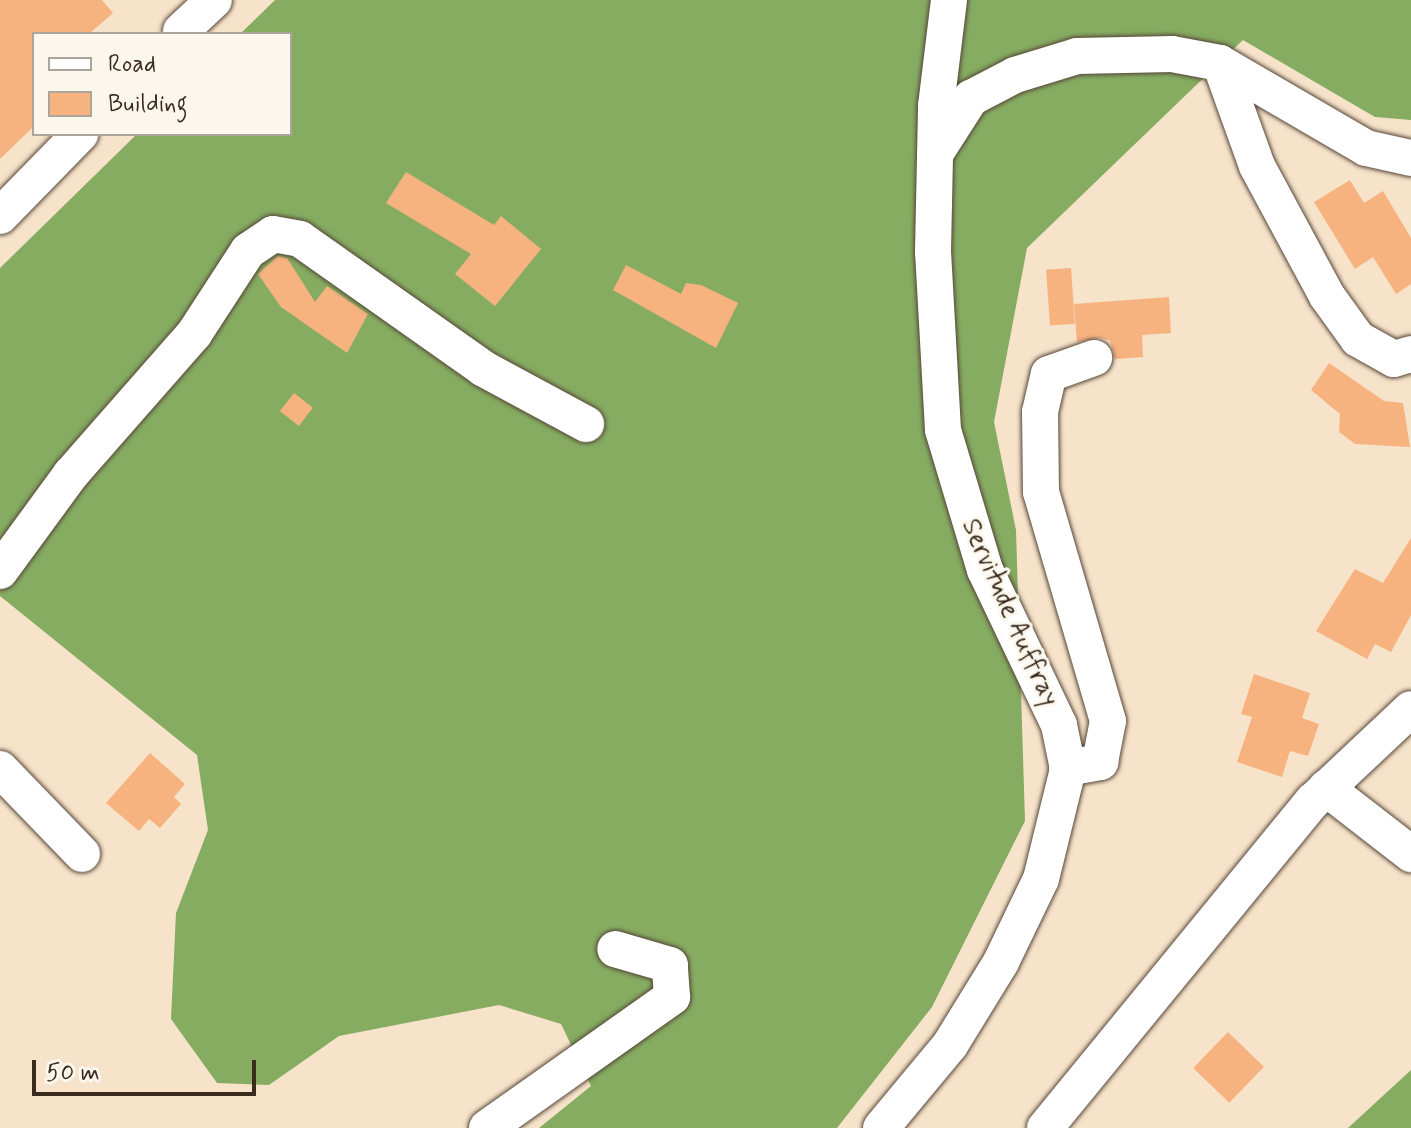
<!DOCTYPE html>
<html>
<head>
<meta charset="utf-8">
<style>
	body { margin:0 }
	#map { position:relative; width:1411px; height:1128px; overflow:hidden; background:#f6e3ca; font-family:Mynerve,sans-serif }
	div>[style] { position:absolute }
	.forest>* { inset:0; background:#86ac62 }
	.building>* { inset:0; background:#f6b37f; transform-origin:0 0 }
	.roads { filter:drop-shadow(0 0 2px #574638) drop-shadow(0 0 2px #574638) }
	.minor>* { height:36px; margin:-18px; padding:0 18px; transform-origin:18px; border-radius:18px; background:#fff }
	span { translate:-50% -50%; white-space:nowrap; text-align:center; line-height:1.15; -webkit-text-stroke:6px #fbf7ec; paint-order:stroke }
	.street-label { font-size:26px; color:#3b2a1e }
	.legend { position:absolute; left:32px; top:32px; width:260px; height:104px; box-sizing:border-box; background:#fbf7ec; border:2px solid #aea59a; margin:0; padding:10px 14px; list-style:none; font-size:24px; color:#3b2a1e }
	.legend li { display:flex; align-items:center; gap:16px; height:40px }
	.legend b { width:40px; border:2px solid #aea59a }
	.scale { position:absolute; left:32px; top:1060px; width:224px; height:36px; box-sizing:border-box; border:4px solid #3b2a1e; border-top:0; padding-left:10px; font-size:24px; line-height:28px; white-space:nowrap; color:#3b2a1e; -webkit-text-stroke:6px #fbf7ec; paint-order:stroke }
</style>
</head>
<body>
<div id="map">
	<div class="forest">
		<div style="clip-path:polygon(275px 0,1411px 0,1411px 120px,1375px 117px,1243px 40px,1027px 248px,994px 422px,1016px 530px,1025px 821px,932px 1007px,837px 1128px,539px 1128px,591px 1086px,561px 1024px,499px 1005px,339px 1036px,269px 1085px,217px 1083px,171px 1019px,176px 913px,208px 830px,197px 755px,0 596px,0 268px,137px 134px,290px 134px,290px 34px,240px 34px)"></div>
		<div style="clip-path:polygon(1411px 1070px,1411px 1128px,1348px 1128px)"></div>
	</div>
	<div class="building">
		<div style="clip-path:polygon(0 0,102px 0,113px 13px,89px 34px,34px 34px,34px 126px,0 159px)"></div>
		<div style="clip-path:polygon(406px 172px,494px 225px,501px 216px,541px 249px,495px 306px,455px 274px,471px 254px,386px 203px)"></div>
		<div style="clip-path:polygon(1350px 180px,1364px 203px,1383px 191px,1411px 238px,1411px 284px,1396px 294px,1373px 257px,1355px 269px,1314px 202px)"></div>
		<div style="clip-path:polygon(278px 256px,287px 258px,315px 302px,327px 286px,368px 314px,347px 353px,281px 307px,258px 274px)"></div>
		<div style="clip-path:polygon(626px 265px,681px 294px,686px 283px,701px 285px,738px 303px,716px 348px,613px 290px)"></div>
		<div style="left:1071px;top:268px;width:56px;height:25px;rotate:86deg"></div>
		<div style="clip-path:polygon(1169px 297px,1171px 333px,1142px 335px,1143px 357px,1115px 359px,1110px 340px,1099px 338px,1077px 342px,1074px 304px)"></div>
		<div style="clip-path:polygon(1329px 363px,1384px 401px,1403px 403px,1410px 447px,1355px 444px,1339px 432px,1340px 414px,1311px 390px)"></div>
		<div style="left:294px;top:393px;width:24px;height:23px;rotate:38deg"></div>
		<div style="clip-path:polygon(1411px 538px,1411px 615px,1391px 652px,1375px 644px,1367px 659px,1316px 631px,1355px 569px,1383px 583px)"></div>
		<div style="clip-path:polygon(1254px 674px,1310px 693px,1302px 718px,1319px 724px,1308px 756px,1290px 751px,1282px 777px,1237px 762px,1252px 717px,1241px 714px)"></div>
		<div style="clip-path:polygon(150px 753px,185px 784px,174px 797px,181px 804px,160px 828px,149px 819px,139px 831px,106px 803px)"></div>
		<div style="left:1228px;top:1032px;width:50px;height:50px;rotate:44deg"></div>
	</div>
	<div class="roads">
		<div class="minor">
			<div style="left:181px;top:31px;width:45px;rotate:-43.2deg"></div>
			<div style="left:1220px;top:63px;width:169px;rotate:30.2deg"></div>
			<div style="left:1366px;top:148px;width:46px;rotate:12.5deg"></div>
			<div style="left:935px;top:154px;width:67px;rotate:-57.3deg"></div>
			<div style="left:971px;top:98px;width:50px;rotate:-27.6deg"></div>
			<div style="left:1015px;top:75px;width:65px;rotate:-17deg"></div>
			<div style="left:1077px;top:56px;width:95px;rotate:-1.2deg"></div>
			<div style="left:1172px;top:54px;width:49px;rotate:10.6deg"></div>
			<div style="left:1220px;top:63px;width:109px;rotate:70.2deg"></div>
			<div style="left:1257px;top:166px;width:148px;rotate:61.7deg"></div>
			<div style="left:1327px;top:296px;width:53px;rotate:54.2deg"></div>
			<div style="left:1358px;top:339px;width:41px;rotate:29.1deg"></div>
			<div style="left:1394px;top:359px;width:18px;rotate:-16deg"></div>
			<div style="left:0;top:216px;width:115px;rotate:-45.7deg"></div>
			<div style="left:0;top:571px;width:120px;rotate:-53.8deg"></div>
			<div style="left:71px;top:474px;width:186px;rotate:-48.7deg"></div>
			<div style="left:194px;top:334px;width:99px;rotate:-57deg"></div>
			<div style="left:248px;top:251px;width:30px;rotate:-34deg"></div>
			<div style="left:273px;top:234px;width:27px;rotate:10deg"></div>
			<div style="left:300px;top:239px;width:225px;rotate:35.2deg"></div>
			<div style="left:484px;top:369px;width:116px;rotate:28.3deg"></div>
			<div style="left:1067px;top:768px;width:34px;rotate:-10deg"></div>
			<div style="left:1100px;top:762px;width:42px;rotate:-79deg"></div>
			<div style="left:1108px;top:721px;width:239px;rotate:-106.3deg"></div>
			<div style="left:1041px;top:492px;width:80px;rotate:-90.7deg"></div>
			<div style="left:1040px;top:412px;width:39px;rotate:-77deg"></div>
			<div style="left:1049px;top:374px;width:48px;rotate:-19.6deg"></div>
			<div style="left:0;top:769px;width:118px;rotate:46deg"></div>
			<div style="left:1326px;top:788px;width:108px;rotate:37.8deg"></div>
			<div style="left:487px;top:1128px;width:227px;rotate:-35.3deg"></div>
			<div style="left:672px;top:997px;width:32px;rotate:-94deg"></div>
			<div style="left:670px;top:965px;width:57px;rotate:-163.8deg"></div>
			<div style="left:881px;top:1128px;width:108px;rotate:-50.3deg"></div>
			<div style="left:950px;top:1045px;width:97px;rotate:-58.4deg"></div>
			<div style="left:1001px;top:962px;width:92px;rotate:-64.3deg"></div>
			<div style="left:1041px;top:879px;width:113px;rotate:-76.2deg"></div>
			<div style="left:1068px;top:769px;width:45px;rotate:-101.6deg"></div>
			<div style="left:1059px;top:725px;width:172px;rotate:-115.5deg"></div>
			<div style="left:985px;top:570px;width:146px;rotate:-106.7deg"></div>
			<div style="left:943px;top:430px;width:178px;rotate:-93.2deg"></div>
			<div style="left:933px;top:252px;width:146px;rotate:-88.8deg"></div>
			<div style="left:936px;top:106px;width:107px;rotate:-83deg"></div>
			<div style="left:1045px;top:1128px;width:423px;rotate:-50.7deg"></div>
			<div style="left:1313px;top:801px;width:134px;rotate:-43.2deg"></div>
		</div>
	</div>
	<div class="street-label">
		<span style="left:1009px;top:613px;rotate:66deg">Servitude Auffray</span>
	</div>
	<ul class="legend">
	<li><b style="height:10px;background:#fff"></b>Road</li>
	<li><b style="height:22px;background:#f6b37f"></b>Building</li>
	</ul>
	<div class="scale">50 m</div>
</div>
</body>
</html>
